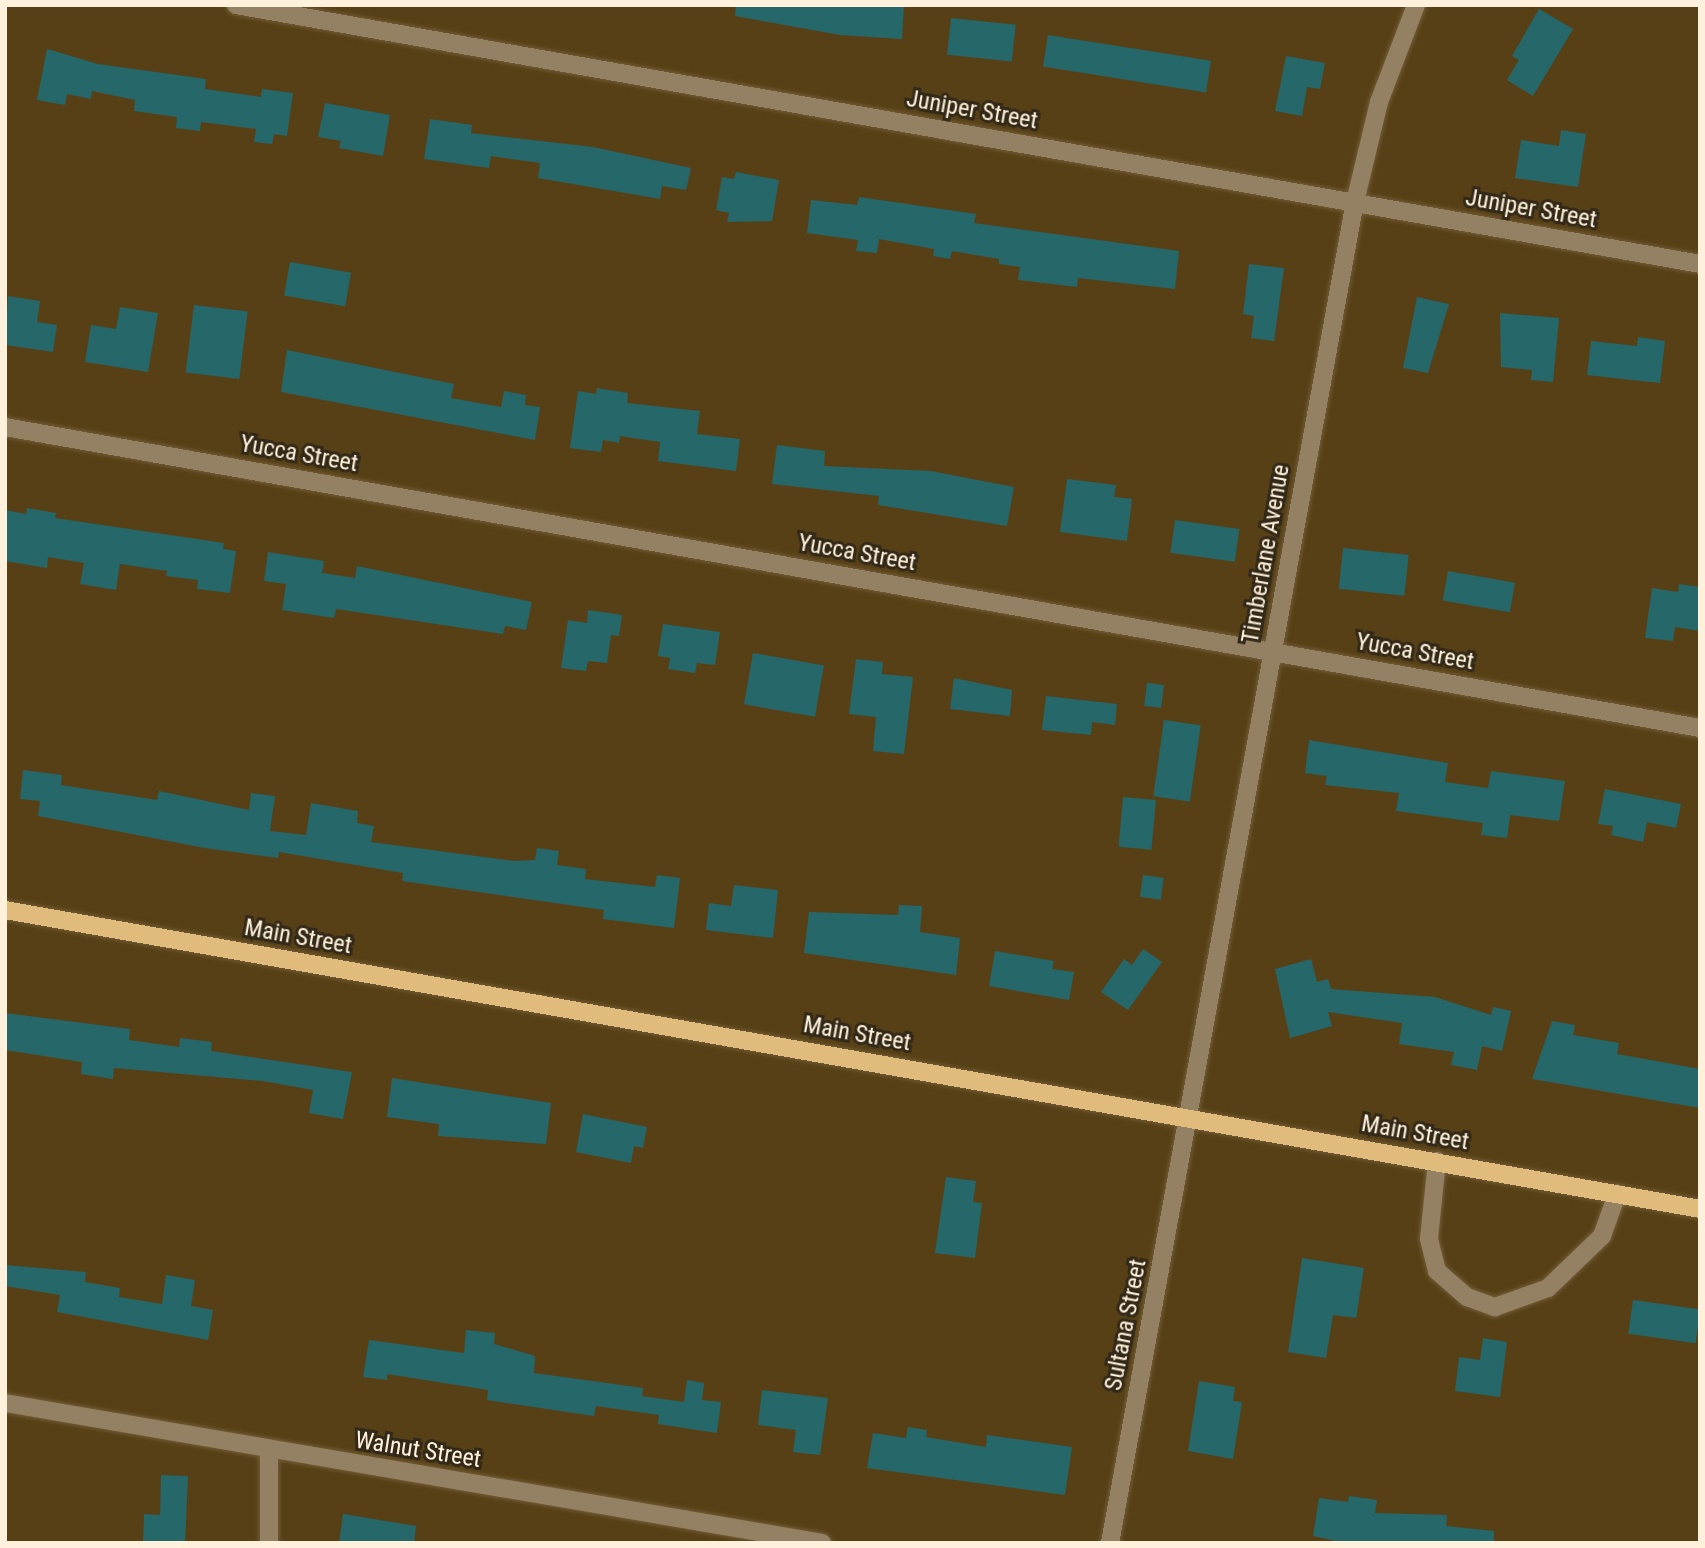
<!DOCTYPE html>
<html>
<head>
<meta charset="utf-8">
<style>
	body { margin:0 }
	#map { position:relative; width:1705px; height:1548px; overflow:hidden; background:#574016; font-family:"Roboto Condensed",sans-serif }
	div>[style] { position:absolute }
	.building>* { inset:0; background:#26676a; transform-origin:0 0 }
	.roads { filter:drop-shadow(0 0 2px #725c36) drop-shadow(0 0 2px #725c36) }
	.minor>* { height:18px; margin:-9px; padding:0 9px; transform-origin:9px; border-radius:9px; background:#948163 }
	.major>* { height:18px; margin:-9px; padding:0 9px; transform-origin:9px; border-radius:9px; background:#e1bb7c }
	span { translate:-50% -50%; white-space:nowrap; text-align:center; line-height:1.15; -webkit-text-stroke:6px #332918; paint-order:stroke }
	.street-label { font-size:24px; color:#fff1db }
	.frame { position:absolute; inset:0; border:7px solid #fff1db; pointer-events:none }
</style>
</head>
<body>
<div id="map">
	<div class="building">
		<div style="clip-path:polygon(736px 5px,904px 5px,902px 39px,840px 35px,735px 16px)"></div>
		<div style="clip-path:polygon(1539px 9px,1573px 29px,1533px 96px,1507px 80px,1519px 60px,1512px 56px)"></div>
		<div style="left:951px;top:18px;width:65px;height:37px;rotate:6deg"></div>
		<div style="left:1048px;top:35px;width:165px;height:32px;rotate:9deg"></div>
		<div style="clip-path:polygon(47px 49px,98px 64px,206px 79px,205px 89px,261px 97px,262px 89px,293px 93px,287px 136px,274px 134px,272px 144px,254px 142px,256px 129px,201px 122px,200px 131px,176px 128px,177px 117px,134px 111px,135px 100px,92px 91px,91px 99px,67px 94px,65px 105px,37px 100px)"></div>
		<div style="clip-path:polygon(1286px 56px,1325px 63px,1320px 89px,1307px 87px,1302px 116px,1275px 111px)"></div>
		<div style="clip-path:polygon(325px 103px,390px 115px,383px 156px,339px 148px,341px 141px,318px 137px)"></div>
		<div style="clip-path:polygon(430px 119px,472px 125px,471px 133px,593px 147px,691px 168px,686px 190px,662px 186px,660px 199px,538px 178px,540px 163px,491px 156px,489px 168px,424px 159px)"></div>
		<div style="clip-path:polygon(1561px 130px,1586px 134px,1578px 187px,1515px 178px,1521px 140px,1559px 146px)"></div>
		<div style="clip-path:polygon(736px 172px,779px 180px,772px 221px,727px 222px,729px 213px,716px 210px,722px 177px,734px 179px)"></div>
		<div style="clip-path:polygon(859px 197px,976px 214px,974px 223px,1179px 251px,1175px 289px,1078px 278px,1077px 287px,1018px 280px,1020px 267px,999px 264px,999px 259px,952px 251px,950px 259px,933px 256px,934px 249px,879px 239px,877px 253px,856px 251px,858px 240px,807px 233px,811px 200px,857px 205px)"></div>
		<div style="left:290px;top:262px;width:62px;height:34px;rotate:10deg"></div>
		<div style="clip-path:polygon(1249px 264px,1284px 268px,1274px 341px,1251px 338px,1254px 316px,1243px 314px)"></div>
		<div style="clip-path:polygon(8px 296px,40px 301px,37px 322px,57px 325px,53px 352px,5px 345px)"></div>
		<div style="clip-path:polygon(1417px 297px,1449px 304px,1428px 373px,1403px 368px)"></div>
		<div style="left:194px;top:305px;width:54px;height:68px;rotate:7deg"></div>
		<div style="clip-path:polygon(120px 307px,158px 313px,148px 372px,85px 362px,91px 325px,116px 329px)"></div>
		<div style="clip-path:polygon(1500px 313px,1559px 318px,1553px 382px,1531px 380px,1532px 370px,1501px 367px)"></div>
		<div style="clip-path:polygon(1638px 337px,1665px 341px,1660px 383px,1587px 375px,1591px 341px,1637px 346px)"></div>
		<div style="clip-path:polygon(287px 350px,454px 384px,451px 398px,501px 407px,504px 391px,526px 395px,525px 405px,540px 407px,535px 440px,281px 392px)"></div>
		<div style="clip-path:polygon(597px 388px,628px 393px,627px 403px,700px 411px,697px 434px,740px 439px,736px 471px,658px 461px,660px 442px,620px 436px,619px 443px,603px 440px,601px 452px,570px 448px,578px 391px,596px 394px)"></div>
		<div style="clip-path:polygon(777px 445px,825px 451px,824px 466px,931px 471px,1014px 487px,1007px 526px,878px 505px,879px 496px,772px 484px)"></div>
		<div style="clip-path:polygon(1067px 479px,1116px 485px,1114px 497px,1132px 499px,1127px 541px,1060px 532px)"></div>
		<div style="clip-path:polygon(27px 508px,56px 513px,55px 518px,224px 543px,223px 549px,236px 551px,230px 593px,197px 589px,198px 580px,166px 576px,167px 571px,120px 564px,116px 590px,80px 584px,84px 563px,48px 557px,47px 568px,5px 561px,5px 510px,26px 514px)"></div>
		<div style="left:1175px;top:520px;width:65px;height:33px;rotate:8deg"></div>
		<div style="left:1343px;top:548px;width:66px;height:41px;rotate:6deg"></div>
		<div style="clip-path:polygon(268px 552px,324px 561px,322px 573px,355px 578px,357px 566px,532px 602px,526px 630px,505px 626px,503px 634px,336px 609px,334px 618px,282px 610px,286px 584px,264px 581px)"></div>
		<div style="left:1448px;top:571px;width:68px;height:30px;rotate:10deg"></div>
		<div style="clip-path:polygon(1679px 584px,1700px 587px,1700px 631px,1675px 627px,1673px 641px,1645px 638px,1652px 588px,1678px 592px)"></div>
		<div style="clip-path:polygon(588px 610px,622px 615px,619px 636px,611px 635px,607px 663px,588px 661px,586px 671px,561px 668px,568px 620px,587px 623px)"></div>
		<div style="clip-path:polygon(663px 624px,720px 632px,715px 665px,697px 663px,695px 673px,668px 669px,670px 658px,658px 656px)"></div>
		<div style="left:753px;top:653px;width:72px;height:52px;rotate:10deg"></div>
		<div style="clip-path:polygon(856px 659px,883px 662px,882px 674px,913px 677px,904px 754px,873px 751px,876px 717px,849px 714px)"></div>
		<div style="clip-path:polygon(954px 678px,1012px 690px,1010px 716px,950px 709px)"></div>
		<div style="left:1147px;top:683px;width:17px;height:23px;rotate:7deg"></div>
		<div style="clip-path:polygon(1046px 696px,1117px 704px,1115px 725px,1092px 722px,1091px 735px,1042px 730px)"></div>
		<div style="left:1164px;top:720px;width:37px;height:77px;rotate:8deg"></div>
		<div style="clip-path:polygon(1309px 740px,1448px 763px,1445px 782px,1488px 788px,1491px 771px,1565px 781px,1559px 821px,1510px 815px,1507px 838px,1481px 835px,1483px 823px,1396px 811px,1399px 793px,1325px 785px,1327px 776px,1305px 773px)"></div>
		<div style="clip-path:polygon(23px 770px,62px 775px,61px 785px,157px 800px,159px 791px,249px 810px,251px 793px,275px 796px,270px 831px,306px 835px,311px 803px,358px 811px,357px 823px,374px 826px,371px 842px,514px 861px,535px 860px,537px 848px,559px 851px,557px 865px,586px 869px,585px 879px,655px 887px,657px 875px,680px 878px,674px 928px,603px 919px,604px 910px,402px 881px,403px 873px,279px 852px,278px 858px,205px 848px,38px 816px,40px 801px,20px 799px)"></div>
		<div style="clip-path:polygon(1605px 789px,1681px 804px,1676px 828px,1647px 822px,1643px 842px,1611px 835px,1613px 826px,1598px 824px)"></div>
		<div style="left:1123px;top:797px;width:33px;height:50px;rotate:5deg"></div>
		<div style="left:1143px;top:875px;width:21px;height:22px;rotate:8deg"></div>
		<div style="clip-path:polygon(734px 885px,778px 890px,773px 938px,706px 930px,709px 903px,731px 906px)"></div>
		<div style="clip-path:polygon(899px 905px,922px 906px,920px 932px,960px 938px,956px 975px,804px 953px,809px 912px,898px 915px)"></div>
		<div style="clip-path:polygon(1143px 949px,1162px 962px,1128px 1010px,1101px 992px,1124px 959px,1132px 965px)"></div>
		<div style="clip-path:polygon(995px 951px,1054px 961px,1052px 969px,1074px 972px,1069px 1000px,989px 986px)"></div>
		<div style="clip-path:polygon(1311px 959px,1317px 982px,1328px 979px,1331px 989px,1435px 997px,1491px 1015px,1493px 1007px,1511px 1011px,1502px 1051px,1482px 1046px,1477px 1070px,1451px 1065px,1454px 1052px,1399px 1044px,1402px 1023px,1328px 1012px,1332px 1026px,1290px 1038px,1275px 969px)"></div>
		<div style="clip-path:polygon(5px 1013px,130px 1029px,129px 1040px,179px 1047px,180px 1038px,212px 1042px,211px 1051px,352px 1072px,343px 1119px,309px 1113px,313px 1090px,263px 1081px,114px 1068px,113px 1079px,81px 1074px,82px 1062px,5px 1050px)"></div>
		<div style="clip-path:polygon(1552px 1021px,1575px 1025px,1573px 1035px,1619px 1043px,1617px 1054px,1700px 1069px,1700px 1108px,1532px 1079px)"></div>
		<div style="clip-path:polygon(392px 1078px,551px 1103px,546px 1144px,438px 1136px,439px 1124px,387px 1117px)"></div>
		<div style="clip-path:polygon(583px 1114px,647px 1127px,643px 1148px,634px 1146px,631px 1163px,576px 1152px)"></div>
		<div style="clip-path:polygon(946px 1177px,976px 1181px,973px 1202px,982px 1203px,975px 1258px,935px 1253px)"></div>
		<div style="clip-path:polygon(1302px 1258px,1364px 1268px,1356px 1318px,1333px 1315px,1326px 1358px,1288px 1352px)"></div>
		<div style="clip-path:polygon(5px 1265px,86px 1272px,85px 1282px,120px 1288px,119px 1297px,162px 1304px,166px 1275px,195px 1280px,191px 1306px,213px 1310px,208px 1340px,57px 1312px,60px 1295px,5px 1286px)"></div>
		<div style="left:1633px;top:1300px;width:68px;height:34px;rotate:8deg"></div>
		<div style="clip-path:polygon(466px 1330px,495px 1333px,494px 1344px,535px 1356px,534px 1373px,643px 1388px,642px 1396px,684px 1402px,687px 1380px,704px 1383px,702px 1400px,721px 1402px,717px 1433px,658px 1424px,659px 1415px,596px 1406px,594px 1416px,487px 1400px,488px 1390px,387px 1374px,387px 1380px,363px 1377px,369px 1340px,464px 1353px)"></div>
		<div style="clip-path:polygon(1483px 1338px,1507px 1342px,1500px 1397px,1455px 1391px,1459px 1357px,1480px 1360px)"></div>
		<div style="clip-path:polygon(1199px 1381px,1235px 1387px,1233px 1401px,1242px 1402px,1233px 1459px,1188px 1451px)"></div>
		<div style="clip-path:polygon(762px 1390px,828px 1398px,820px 1455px,793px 1452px,796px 1430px,758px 1425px)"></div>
		<div style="clip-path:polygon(908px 1427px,927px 1430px,926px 1437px,986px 1447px,987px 1435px,1072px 1447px,1065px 1495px,867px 1468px,873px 1433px,906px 1438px)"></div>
		<div style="clip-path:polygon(161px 1475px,188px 1476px,185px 1543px,143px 1543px,144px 1514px,160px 1515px)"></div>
		<div style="clip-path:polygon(1349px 1496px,1377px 1500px,1375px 1513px,1447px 1515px,1446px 1526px,1494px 1531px,1494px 1543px,1345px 1543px,1313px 1536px,1319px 1498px,1348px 1502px)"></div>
		<div style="clip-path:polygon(343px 1514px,416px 1526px,414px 1543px,339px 1543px)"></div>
	</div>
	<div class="roads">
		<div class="minor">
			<div style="left:236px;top:5px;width:1487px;rotate:10.03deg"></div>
			<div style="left:5px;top:427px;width:1722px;rotate:10.07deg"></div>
			<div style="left:1437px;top:1161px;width:78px;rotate:95.9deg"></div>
			<div style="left:1429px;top:1239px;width:33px;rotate:76deg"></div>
			<div style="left:1437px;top:1271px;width:40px;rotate:41deg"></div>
			<div style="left:1467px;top:1297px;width:30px;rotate:20deg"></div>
			<div style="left:1495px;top:1307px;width:56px;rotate:-19.7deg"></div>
			<div style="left:1548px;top:1288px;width:75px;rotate:-43.9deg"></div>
			<div style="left:1602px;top:1236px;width:45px;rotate:-70.3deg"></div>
			<div style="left:5px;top:1403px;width:829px;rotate:9.72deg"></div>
			<div style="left:269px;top:1543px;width:93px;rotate:-90deg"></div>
			<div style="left:1110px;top:1543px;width:1363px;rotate:-79.65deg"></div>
			<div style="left:1355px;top:202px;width:103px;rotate:-76.5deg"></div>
			<div style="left:1379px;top:102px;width:104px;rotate:-69.1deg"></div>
		</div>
		<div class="major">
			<div style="left:5px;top:910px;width:1721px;rotate:10deg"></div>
		</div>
	</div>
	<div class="street-label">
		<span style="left:972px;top:110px;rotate:10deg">Juniper Street</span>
		<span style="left:1531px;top:209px;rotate:10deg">Juniper Street</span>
		<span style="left:299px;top:454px;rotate:10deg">Yucca Street</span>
		<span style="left:857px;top:553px;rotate:10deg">Yucca Street</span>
		<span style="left:1266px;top:554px;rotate:-80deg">Timberlane Avenue</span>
		<span style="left:1415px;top:652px;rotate:10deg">Yucca Street</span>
		<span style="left:298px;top:937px;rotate:10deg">Main Street</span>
		<span style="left:857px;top:1034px;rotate:10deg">Main Street</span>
		<span style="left:1415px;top:1133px;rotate:10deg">Main Street</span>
		<span style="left:1126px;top:1325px;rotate:-79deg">Sultana Street</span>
		<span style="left:418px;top:1450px;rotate:9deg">Walnut Street</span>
	</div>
	<div class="frame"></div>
</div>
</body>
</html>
